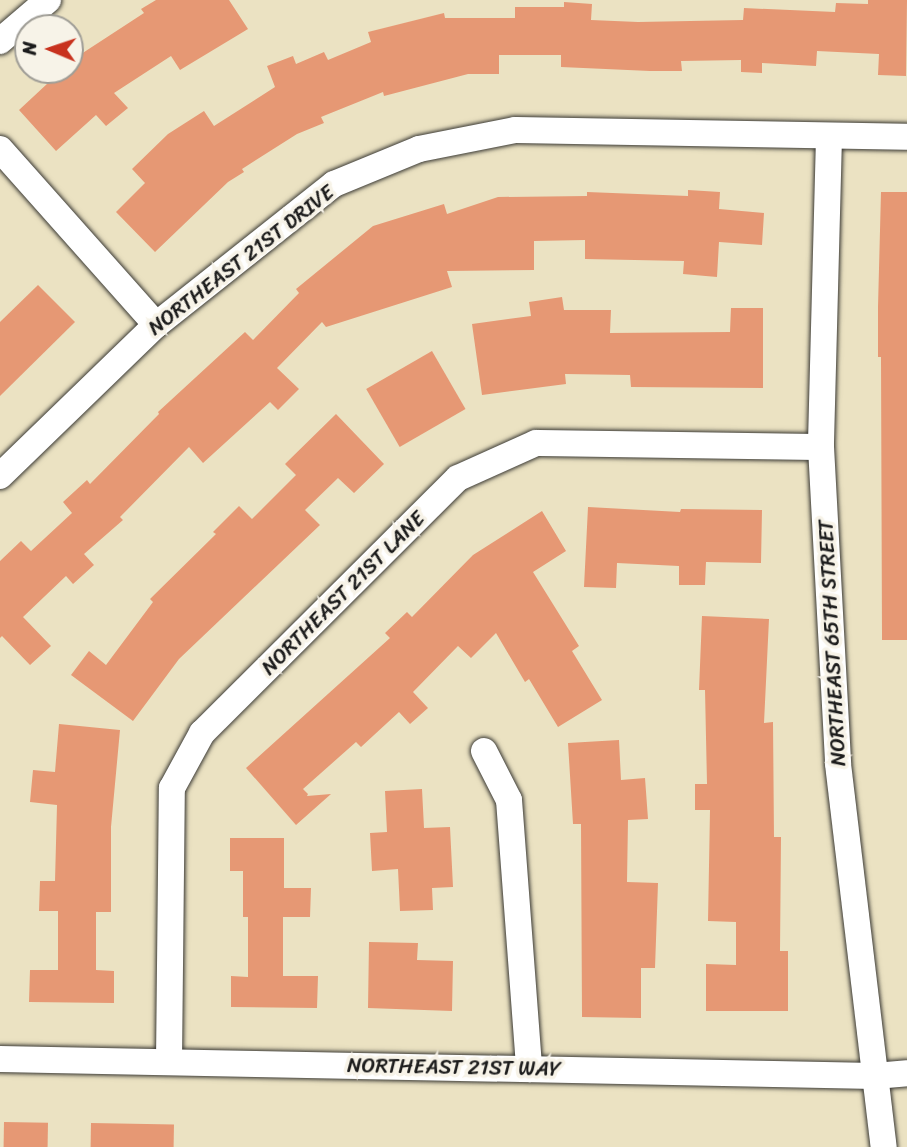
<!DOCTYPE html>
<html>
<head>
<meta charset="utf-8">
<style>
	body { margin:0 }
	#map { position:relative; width:907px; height:1147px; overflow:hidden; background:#ebe2c2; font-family:Sriracha,sans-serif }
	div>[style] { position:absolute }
	.building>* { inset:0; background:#e69874; transform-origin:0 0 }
	.roads { filter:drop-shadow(0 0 2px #3b3a35) drop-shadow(0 0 2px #3b3a35) }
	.street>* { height:26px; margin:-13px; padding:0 13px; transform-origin:13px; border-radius:13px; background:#fff }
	span { translate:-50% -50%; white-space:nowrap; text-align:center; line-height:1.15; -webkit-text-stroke:7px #f7f3e8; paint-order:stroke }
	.street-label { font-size:21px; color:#1c1c1c }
	.north { position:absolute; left:14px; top:14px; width:70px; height:70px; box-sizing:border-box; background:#f7f3e8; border:2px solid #9f9d96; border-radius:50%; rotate:272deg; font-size:19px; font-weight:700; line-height:28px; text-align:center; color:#1c1c1c }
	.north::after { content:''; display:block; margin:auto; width:24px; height:32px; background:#c8321e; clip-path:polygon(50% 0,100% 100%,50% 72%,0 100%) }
</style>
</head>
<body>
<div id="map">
	<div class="building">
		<div style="clip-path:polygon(156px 0,229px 0,248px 29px,180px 70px,171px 56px,114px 93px,128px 108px,106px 126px,96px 115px,56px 151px,19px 110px,62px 70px,70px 70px,70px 62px,75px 58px,144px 13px,141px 9px)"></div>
		<div style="clip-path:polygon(868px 0,907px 0,906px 76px,878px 75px,879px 54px,817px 51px,816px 66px,762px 63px,762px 73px,741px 72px,741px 60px,681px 61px,682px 71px,650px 71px,561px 67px,561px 55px,499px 55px,499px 74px,468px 74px,384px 96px,383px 92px,321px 117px,324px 123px,297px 134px,242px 169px,244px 172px,228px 182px,155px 252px,116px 212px,145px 183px,132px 169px,168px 134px,204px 111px,214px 126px,275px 87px,267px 66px,293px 56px,296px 64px,324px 52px,328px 60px,371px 42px,368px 32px,444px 13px,445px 18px,515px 18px,515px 7px,564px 7px,564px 2px,592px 4px,591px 20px,638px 22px,743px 20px,744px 8px,835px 12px,836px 3px,868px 4px)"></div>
		<div style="clip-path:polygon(688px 190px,720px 192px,719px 209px,764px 213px,762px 245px,719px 242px,717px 277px,683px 274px,684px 261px,585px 259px,585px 240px,534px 241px,534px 270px,447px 271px,452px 287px,326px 327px,322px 322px,277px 368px,299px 389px,278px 410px,270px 402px,203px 463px,189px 447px,120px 517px,123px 520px,84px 554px,94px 565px,73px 584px,66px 576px,23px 617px,51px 646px,30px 665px,2px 636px,0 638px,0 561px,21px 541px,31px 551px,72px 513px,63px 502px,87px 480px,90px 484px,159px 414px,158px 412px,245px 332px,253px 340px,299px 293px,296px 289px,373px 226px,444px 204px,447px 214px,498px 197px,587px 196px,587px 192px,688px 196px)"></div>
		<div style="clip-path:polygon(881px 192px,907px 192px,907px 640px,882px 640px,881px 357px,878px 357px,878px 307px)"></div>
		<div style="clip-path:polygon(38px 285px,75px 322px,0 396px,0 322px)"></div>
		<div style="clip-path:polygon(562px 297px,564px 310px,611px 310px,610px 333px,730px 332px,731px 308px,763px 308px,763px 388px,631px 387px,630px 375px,565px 374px,566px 384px,482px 395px,472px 324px,531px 316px,529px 302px)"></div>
		<div style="left:432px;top:351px;width:67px;height:76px;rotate:60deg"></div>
		<div style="clip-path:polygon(336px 414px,384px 464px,354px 493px,338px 478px,305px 510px,320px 525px,179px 659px,133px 721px,71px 675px,89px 651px,106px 665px,153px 602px,150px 599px,216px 534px,213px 532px,239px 506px,252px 519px,296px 475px,285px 464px)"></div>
		<div style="clip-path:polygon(588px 507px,680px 512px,681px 509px,762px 510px,761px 563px,706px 562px,705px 585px,679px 585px,679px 566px,617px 563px,616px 588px,584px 587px)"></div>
		<div style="clip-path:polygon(542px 511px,566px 551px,533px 572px,579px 646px,572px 651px,602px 700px,558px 727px,529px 679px,525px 682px,496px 633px,471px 658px,458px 646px,413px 692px,428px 708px,410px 724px,399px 712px,361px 747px,356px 742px,303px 789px,308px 794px,307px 796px,331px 794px,296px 825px,246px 768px,390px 638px,385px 633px,407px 612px,412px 617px,473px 555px)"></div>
		<div style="clip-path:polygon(702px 616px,769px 619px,764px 723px,773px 722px,774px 837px,781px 837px,780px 951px,788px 951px,788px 1011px,706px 1011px,706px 964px,736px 965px,736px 922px,708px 921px,710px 810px,695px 810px,695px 784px,707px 784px,705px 690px,699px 690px)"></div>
		<div style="clip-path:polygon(59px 724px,120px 730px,111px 827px,111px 912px,96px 912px,96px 970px,114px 971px,114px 1003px,29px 1002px,30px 970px,58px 970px,58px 911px,39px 911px,40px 881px,55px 881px,57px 805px,30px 802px,33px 770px,55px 772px)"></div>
		<div style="clip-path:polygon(619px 740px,621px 780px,645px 778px,648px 819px,628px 820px,627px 882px,658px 883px,655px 968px,641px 968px,641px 1018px,582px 1017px,581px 824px,573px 824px,568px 743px)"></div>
		<div style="clip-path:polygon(422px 789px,424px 828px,450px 827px,453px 887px,432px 888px,433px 910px,400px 911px,398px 869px,372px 871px,370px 833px,387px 832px,385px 791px)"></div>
		<div style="clip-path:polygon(230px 838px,284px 838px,284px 888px,311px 888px,310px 917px,283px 917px,283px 976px,318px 976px,317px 1008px,231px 1007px,231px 976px,248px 977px,248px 917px,243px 917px,243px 871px,230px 871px)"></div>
		<div style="clip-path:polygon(369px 942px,418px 943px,417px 960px,453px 961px,452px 1011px,368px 1008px)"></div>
		<div style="left:4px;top:1122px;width:44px;height:25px;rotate:1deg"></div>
		<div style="left:91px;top:1123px;width:83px;height:24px;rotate:1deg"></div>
	</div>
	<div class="roads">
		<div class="street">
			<div style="left:0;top:41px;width:63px;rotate:-40.5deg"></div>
			<div style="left:829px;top:137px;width:310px;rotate:91.5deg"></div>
			<div style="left:821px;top:447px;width:317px;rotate:86.9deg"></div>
			<div style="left:838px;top:764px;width:386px;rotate:83.2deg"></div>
			<div style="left:0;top:149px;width:235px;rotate:48.4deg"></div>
			<div style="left:0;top:476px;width:217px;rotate:-44.1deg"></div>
			<div style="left:156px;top:325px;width:227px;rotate:-38.4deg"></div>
			<div style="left:334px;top:184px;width:92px;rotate:-22.4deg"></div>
			<div style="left:419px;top:149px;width:98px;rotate:-11.2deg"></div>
			<div style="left:515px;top:130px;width:392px;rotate:1deg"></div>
			<div style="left:484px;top:751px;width:55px;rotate:63deg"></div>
			<div style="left:509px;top:800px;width:270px;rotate:85.7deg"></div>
			<div style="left:0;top:1059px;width:875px;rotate:1.11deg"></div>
			<div style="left:875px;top:1076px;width:32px;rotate:-5deg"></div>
			<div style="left:169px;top:1061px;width:273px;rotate:-89.4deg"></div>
			<div style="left:172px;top:788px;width:63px;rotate:-61.4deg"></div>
			<div style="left:202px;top:733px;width:361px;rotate:-44.9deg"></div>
			<div style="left:458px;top:478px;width:85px;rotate:-24.2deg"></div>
			<div style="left:536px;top:443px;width:285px;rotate:0.8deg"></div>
		</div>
	</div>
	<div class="street-label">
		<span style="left:241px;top:260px;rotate:-38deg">NORTHEAST 21ST DRIVE</span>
		<span style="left:343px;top:593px;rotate:-45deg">NORTHEAST 21ST LANE</span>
		<span style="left:832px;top:643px;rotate:-93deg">NORTHEAST 65TH STREET</span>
		<span style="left:454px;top:1067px;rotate:1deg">NORTHEAST 21ST WAY</span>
	</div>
	<div class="north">N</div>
</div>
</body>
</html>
